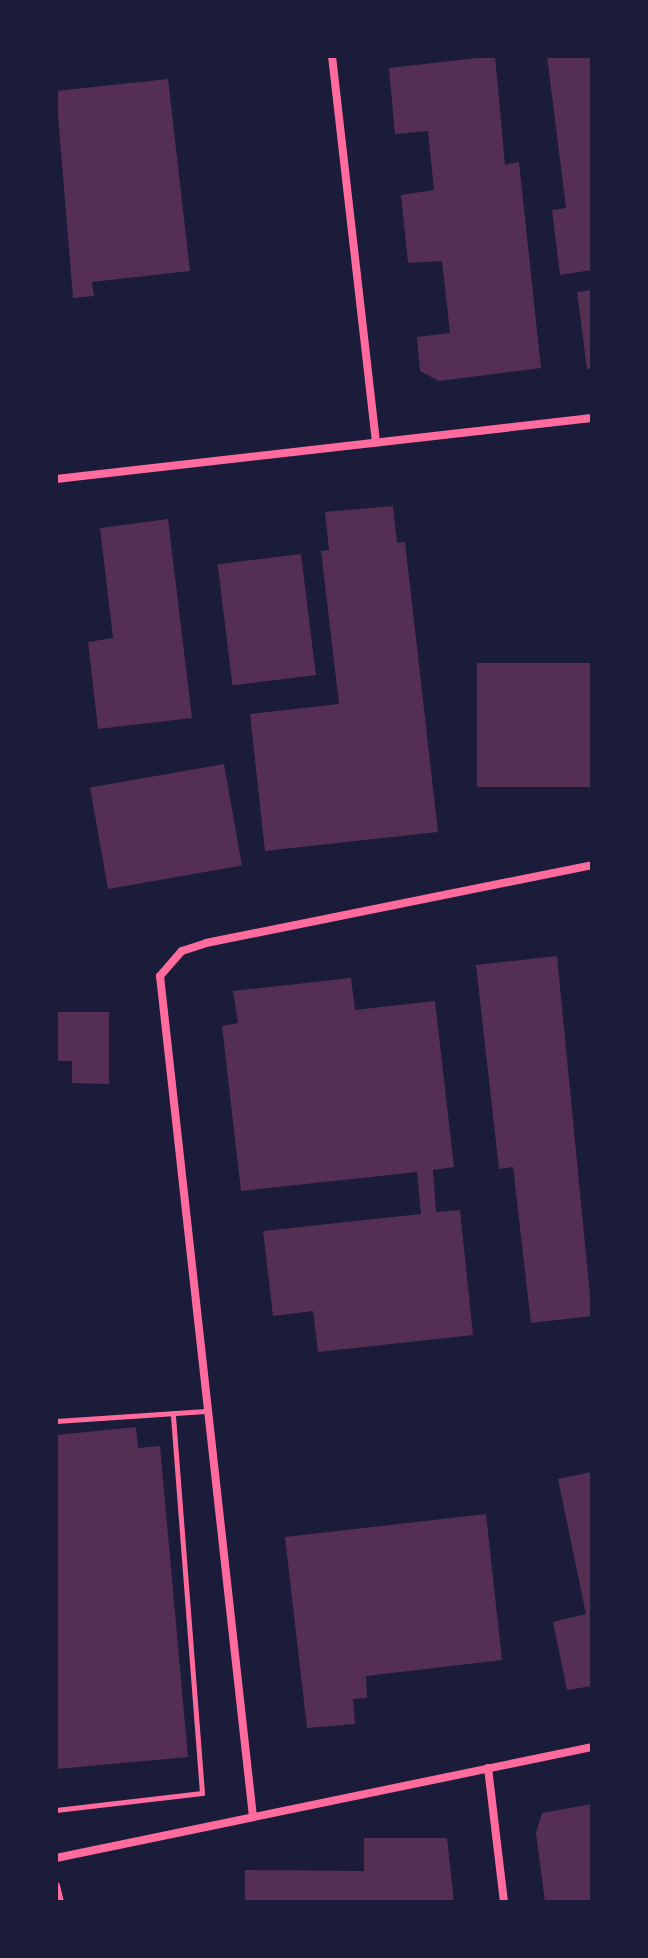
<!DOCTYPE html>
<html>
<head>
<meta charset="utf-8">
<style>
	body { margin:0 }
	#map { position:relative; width:648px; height:1958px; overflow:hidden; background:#1b1b3a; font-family:"Sofia Sans Condensed",sans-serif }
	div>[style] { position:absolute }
	.building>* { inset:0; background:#542f53; transform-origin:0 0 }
	.service>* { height:5px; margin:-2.5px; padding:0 2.5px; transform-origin:2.5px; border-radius:2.5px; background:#ff6b9d }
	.minor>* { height:8px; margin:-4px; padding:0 4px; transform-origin:4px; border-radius:4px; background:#ff6b9d }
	span { translate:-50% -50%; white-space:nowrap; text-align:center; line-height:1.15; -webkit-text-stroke:7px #1b1b3a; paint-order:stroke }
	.frame { position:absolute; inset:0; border:58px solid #1b1b3a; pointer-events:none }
</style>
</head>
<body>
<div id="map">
	<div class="building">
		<div style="clip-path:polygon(495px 56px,505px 165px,519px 162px,541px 368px,439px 381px,420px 371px,417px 337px,450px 333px,442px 261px,408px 263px,401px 195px,434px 190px,428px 131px,395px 134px,389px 68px)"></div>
		<div style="clip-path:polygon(547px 56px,592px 56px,592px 270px,560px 275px,552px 210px,566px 208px)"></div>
		<div style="clip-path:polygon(168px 79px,190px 271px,92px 282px,94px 296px,73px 298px,56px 91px)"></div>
		<div style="clip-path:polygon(592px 290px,592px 368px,587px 369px,577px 292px)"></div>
		<div style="clip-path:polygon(393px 506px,397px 543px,405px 542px,438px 832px,265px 851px,250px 714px,339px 704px,321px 551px,329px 550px,325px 512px)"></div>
		<div style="clip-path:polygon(168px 519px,192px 718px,98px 729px,88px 642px,113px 638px,100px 528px)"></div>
		<div style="left:301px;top:554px;width:122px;height:84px;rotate:83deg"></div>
		<div style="left:592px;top:663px;width:124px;height:115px;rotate:90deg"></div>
		<div style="left:224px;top:764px;width:103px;height:136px;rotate:80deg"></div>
		<div style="clip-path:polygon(557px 956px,592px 1316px,531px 1323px,513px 1167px,499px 1169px,476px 965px)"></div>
		<div style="clip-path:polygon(351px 978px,355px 1010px,435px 1001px,454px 1167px,433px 1170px,436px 1212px,460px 1210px,473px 1335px,318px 1352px,313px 1311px,273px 1316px,263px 1231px,421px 1214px,417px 1172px,241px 1191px,222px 1026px,238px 1023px,233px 991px)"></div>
		<div style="clip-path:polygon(56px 1012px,109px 1012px,109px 1084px,72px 1083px,72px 1061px,56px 1061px)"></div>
		<div style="clip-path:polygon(136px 1427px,138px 1448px,160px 1446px,188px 1757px,56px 1769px,56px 1435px)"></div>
		<div style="clip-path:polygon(592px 1472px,592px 1686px,567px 1690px,553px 1622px,586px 1614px,558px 1479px)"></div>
		<div style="clip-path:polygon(486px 1514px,502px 1660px,366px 1676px,367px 1698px,353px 1699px,355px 1724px,307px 1728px,285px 1537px)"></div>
		<div style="clip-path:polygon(592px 1804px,592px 1902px,545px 1902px,536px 1833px,542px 1813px)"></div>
		<div style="clip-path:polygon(364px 1838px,447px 1838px,454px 1902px,245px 1902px,245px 1870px,364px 1871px)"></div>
	</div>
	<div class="service">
		<div style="left:56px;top:1421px;width:150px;rotate:-3.8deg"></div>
		<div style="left:56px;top:1810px;width:147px;rotate:-6.6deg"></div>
		<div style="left:202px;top:1793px;width:381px;rotate:-94.4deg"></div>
	</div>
	<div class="minor">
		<div style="left:332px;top:56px;width:389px;rotate:83.5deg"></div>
		<div style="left:56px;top:479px;width:539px;rotate:-6.49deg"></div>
		<div style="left:488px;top:1768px;width:135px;rotate:83.2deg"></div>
		<div style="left:253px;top:1817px;width:846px;rotate:-96.31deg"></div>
		<div style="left:160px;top:976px;width:33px;rotate:-49deg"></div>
		<div style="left:182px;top:951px;width:25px;rotate:-18deg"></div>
		<div style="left:206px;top:943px;width:394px;rotate:-11.4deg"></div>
		<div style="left:56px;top:1858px;width:547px;rotate:-11.7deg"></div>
		<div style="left:56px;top:1886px;width:16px;rotate:76deg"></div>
	</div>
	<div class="frame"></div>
</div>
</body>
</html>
